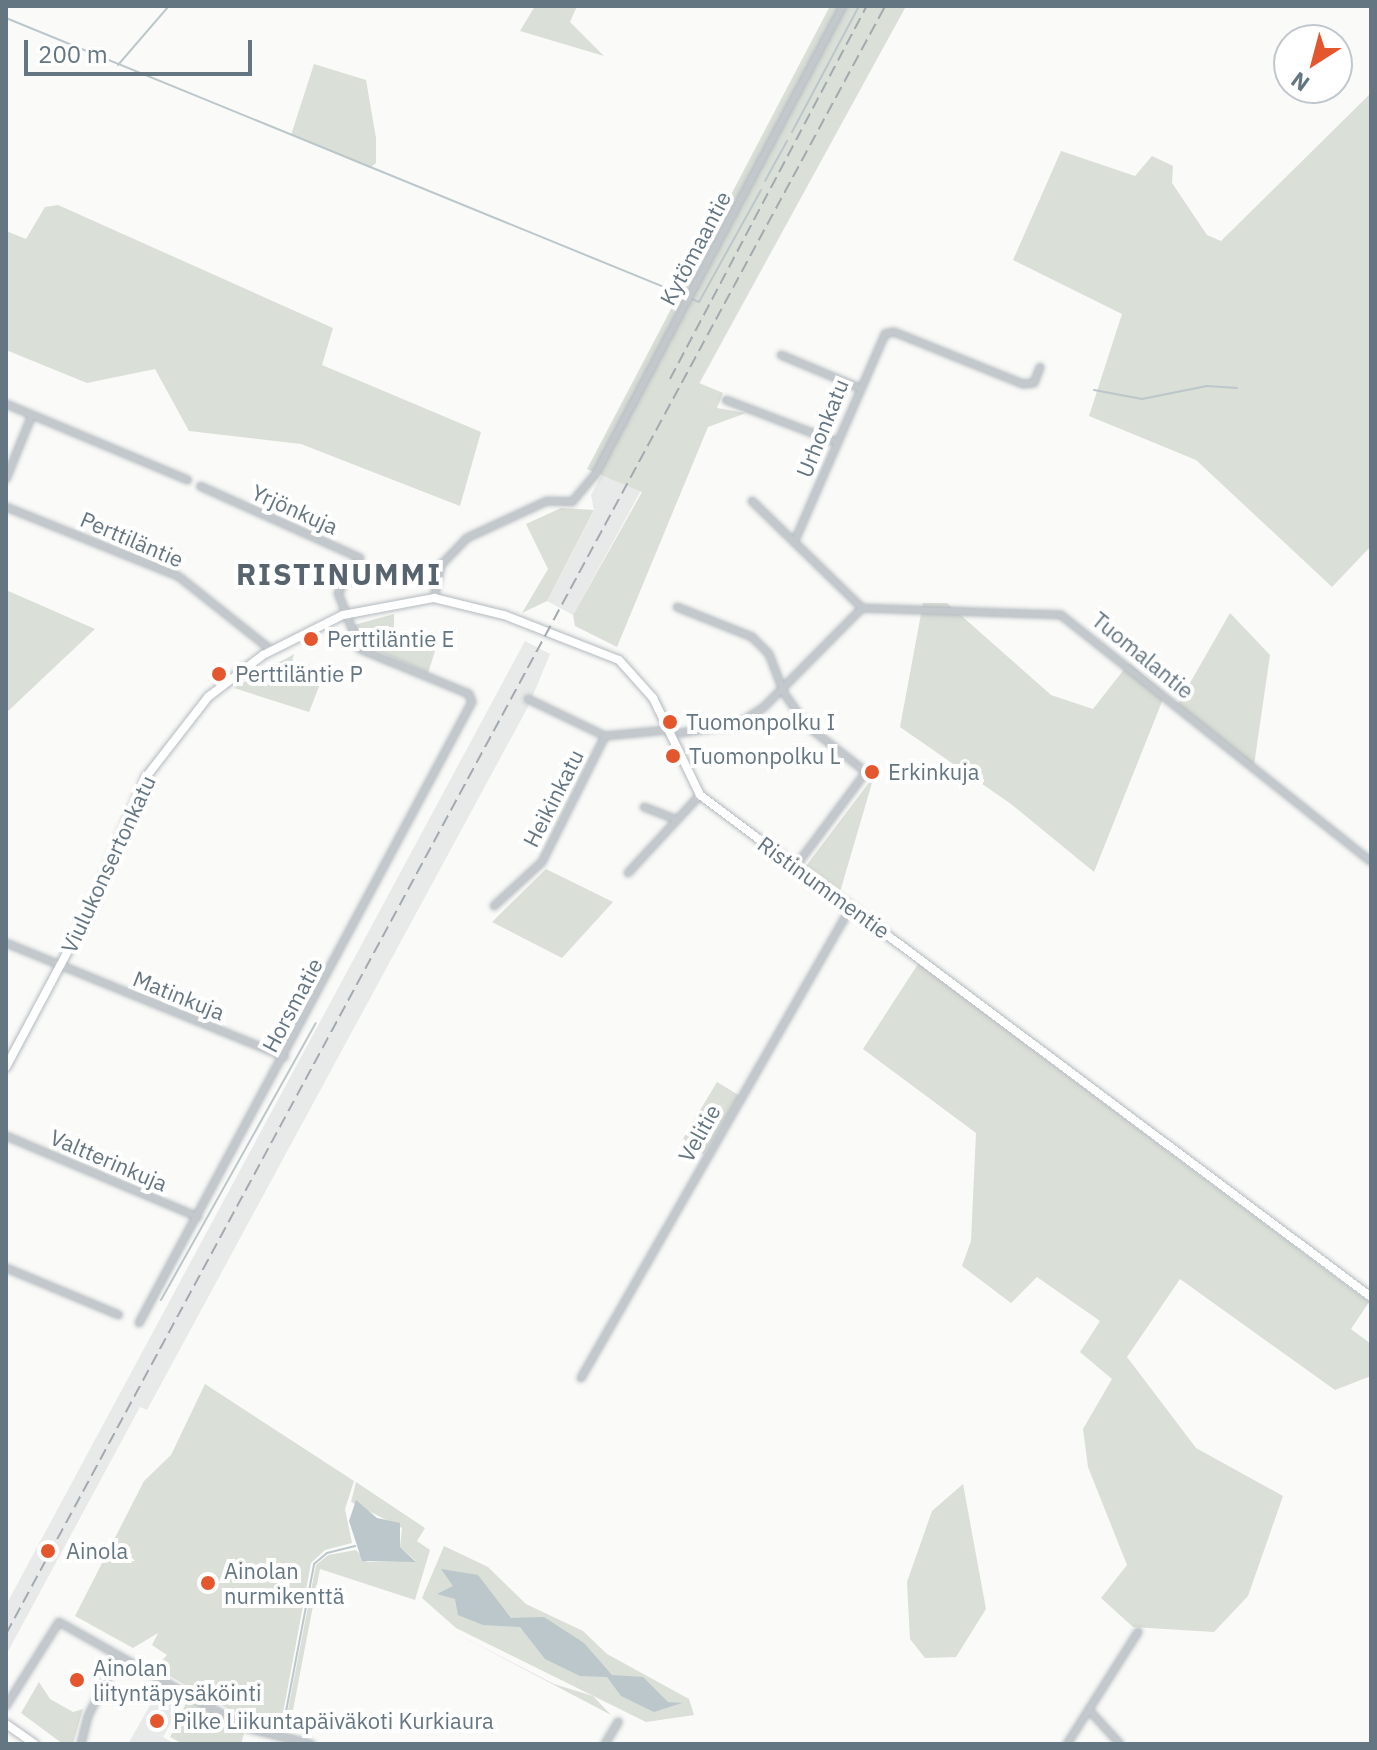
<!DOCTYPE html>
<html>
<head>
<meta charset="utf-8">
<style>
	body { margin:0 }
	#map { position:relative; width:1377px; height:1750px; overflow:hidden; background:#fafaf8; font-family:"IBM Plex Sans",sans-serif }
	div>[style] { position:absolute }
	.built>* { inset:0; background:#e8e9e9 }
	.green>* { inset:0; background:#dadfd7; transform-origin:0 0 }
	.water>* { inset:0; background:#bbc7cb }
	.stream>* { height:2px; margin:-1px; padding:0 1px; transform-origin:1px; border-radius:1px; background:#bbc7cb }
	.roads { filter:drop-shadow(0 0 2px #b3babf) drop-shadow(0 0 2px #b3babf) }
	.street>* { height:6px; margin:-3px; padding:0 3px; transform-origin:3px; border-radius:3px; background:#c3c8cc }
	.secondary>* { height:8px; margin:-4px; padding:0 4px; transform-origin:4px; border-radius:4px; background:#fff }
	.rail>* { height:2px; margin-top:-1px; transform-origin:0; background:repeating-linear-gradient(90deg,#a2aab0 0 12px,transparent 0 18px) }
	.dots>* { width:22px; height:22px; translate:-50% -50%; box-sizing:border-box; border:4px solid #fff; border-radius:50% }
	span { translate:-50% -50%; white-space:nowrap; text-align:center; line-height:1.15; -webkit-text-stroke:8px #fff; paint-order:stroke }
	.street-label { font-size:22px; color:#657683 }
	.poi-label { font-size:22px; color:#657683 }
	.left { translate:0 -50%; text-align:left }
	.district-label { font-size:30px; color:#57646e; font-weight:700; letter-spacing:2px }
	.frame { position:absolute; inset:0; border:8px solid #657683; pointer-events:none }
	.north { position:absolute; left:1273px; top:24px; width:80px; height:80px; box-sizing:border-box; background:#fff; border:2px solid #c1c8cd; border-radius:50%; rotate:216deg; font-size:22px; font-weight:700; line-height:32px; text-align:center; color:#657683 }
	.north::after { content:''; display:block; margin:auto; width:28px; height:36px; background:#e4572e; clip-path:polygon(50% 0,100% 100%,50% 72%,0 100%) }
	.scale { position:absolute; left:24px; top:40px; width:228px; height:36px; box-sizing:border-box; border:4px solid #657683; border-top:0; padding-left:10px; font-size:24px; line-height:28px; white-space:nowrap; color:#657683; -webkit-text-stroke:6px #fff; paint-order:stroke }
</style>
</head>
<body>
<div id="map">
	<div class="built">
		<div style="clip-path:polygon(854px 6px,906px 6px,573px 615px,547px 601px,594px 511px,591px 495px)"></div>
		<div style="clip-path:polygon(525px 641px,550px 654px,529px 705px,147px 1410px,140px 1407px,6px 1655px,6px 1605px)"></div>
		<div style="clip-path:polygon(162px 1684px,186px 1697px,163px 1737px,175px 1744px,128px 1744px)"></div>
	</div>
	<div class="green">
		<div style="clip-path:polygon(535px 6px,577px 6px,570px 22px,604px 56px,520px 31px)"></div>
		<div style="clip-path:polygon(830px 6px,906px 6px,699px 383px,723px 393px,717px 408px,746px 413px,708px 427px,617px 647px,575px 626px,573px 615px,642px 492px,587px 469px)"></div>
		<div style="clip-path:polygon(314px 64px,366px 80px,376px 138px,376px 163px,370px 168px,291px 135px)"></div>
		<div style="clip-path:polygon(1371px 93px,1371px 546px,1332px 587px,1196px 460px,1089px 416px,1122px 314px,1013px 260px,1061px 151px,1135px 176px,1152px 156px,1173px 166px,1172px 183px,1207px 235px,1221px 241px)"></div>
		<div style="clip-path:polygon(58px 205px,333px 328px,322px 365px,481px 432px,460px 506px,301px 444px,189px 431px,155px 369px,87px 383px,6px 350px,6px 231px,26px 239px,45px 207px)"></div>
		<div style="clip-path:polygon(561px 508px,594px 510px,547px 601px,522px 613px,548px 569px,526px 524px)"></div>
		<div style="clip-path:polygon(6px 590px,95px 629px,6px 713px)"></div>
		<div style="clip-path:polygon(923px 603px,947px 603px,1051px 695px,1093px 709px,1129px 663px,1165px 694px,1094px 872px,1011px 804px,900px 727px)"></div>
		<div style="clip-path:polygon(1230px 613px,1270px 655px,1254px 765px,1178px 704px)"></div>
		<div style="clip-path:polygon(394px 614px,394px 634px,435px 651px,428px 673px,360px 643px,354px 625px)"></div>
		<div style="clip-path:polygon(294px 654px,290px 672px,320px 684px,309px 712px,234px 688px)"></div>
		<div style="clip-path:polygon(874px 776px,840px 892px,806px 866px)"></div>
		<div style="clip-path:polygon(546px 869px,613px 902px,562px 958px,492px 922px)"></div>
		<div style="clip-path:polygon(918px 964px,1369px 1302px,1351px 1329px,1371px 1344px,1371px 1376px,1335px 1390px,1180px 1279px,1127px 1357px,1196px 1448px,1283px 1496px,1248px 1596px,1214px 1632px,1133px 1627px,1101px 1598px,1127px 1565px,1088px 1467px,1083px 1429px,1112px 1379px,1080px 1352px,1100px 1321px,1037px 1277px,1011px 1303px,962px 1266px,971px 1241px,976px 1133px,863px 1049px)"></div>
		<div style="left:717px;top:1082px;width:26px;height:69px;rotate:31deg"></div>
		<div style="clip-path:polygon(205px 1384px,354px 1481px,345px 1509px,352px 1543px,325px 1550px,311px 1563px,280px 1729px,250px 1721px,143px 1661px,157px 1666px,167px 1655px,152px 1645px,158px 1633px,133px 1648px,75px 1616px,144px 1481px,171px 1455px)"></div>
		<div style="clip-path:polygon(356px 1482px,425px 1528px,417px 1541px,430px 1550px,415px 1600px,320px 1569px,289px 1731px,284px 1730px,316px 1565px,328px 1555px,356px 1550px,367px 1562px,416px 1561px,400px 1547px,402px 1528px,351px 1502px)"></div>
		<div style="clip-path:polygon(963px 1484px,986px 1609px,956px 1657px,925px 1658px,910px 1639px,907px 1582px,932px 1511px)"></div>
		<div style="clip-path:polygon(444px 1546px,488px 1567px,526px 1604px,583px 1631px,607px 1654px,689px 1699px,694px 1715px,646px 1722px,456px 1628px,422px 1598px)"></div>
		<div style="clip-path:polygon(446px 1628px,554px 1684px,593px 1696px,611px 1715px)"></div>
		<div style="clip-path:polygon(39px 1682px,50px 1699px,73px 1712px,83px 1709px,73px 1744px,63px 1744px,21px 1713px)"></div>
		<div style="clip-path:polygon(188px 1699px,245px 1730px,241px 1744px,183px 1744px,170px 1737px)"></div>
	</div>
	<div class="water">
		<div style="clip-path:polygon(356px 1500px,377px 1518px,400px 1523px,400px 1547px,416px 1562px,362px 1561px,349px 1521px)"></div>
		<div style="clip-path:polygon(441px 1569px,478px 1575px,511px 1618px,544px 1617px,584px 1643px,612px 1675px,643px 1677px,668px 1702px,682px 1703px,654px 1712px,621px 1696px,607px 1677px,580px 1676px,545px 1659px,520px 1627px,483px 1625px,458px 1615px,455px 1599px,437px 1594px,453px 1586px)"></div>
	</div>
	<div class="stream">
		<div style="left:6px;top:18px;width:735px;rotate:22.24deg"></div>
		<div style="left:118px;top:65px;width:78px;rotate:-49.2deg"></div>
		<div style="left:792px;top:132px;width:143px;rotate:-62deg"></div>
		<div style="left:765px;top:181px;width:46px;rotate:-61.2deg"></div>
		<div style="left:692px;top:299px;width:8px;rotate:23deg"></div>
		<div style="left:699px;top:302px;width:128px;rotate:-61deg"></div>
		<div style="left:1094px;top:390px;width:49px;rotate:10.6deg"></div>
		<div style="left:1142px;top:399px;width:66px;rotate:-11.3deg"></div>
		<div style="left:1207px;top:386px;width:30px;rotate:4deg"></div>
		<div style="left:161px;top:1300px;width:317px;rotate:-60.8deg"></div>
		<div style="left:284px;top:1722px;width:161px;rotate:-79.2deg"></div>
		<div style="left:314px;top:1564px;width:17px;rotate:-40deg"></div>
		<div style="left:327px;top:1553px;width:29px;rotate:-14deg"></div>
	</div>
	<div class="roads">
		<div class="street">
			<div style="left:781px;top:355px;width:82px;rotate:22.8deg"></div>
			<div style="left:726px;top:400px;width:118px;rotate:20.9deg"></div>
			<div style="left:6px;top:404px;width:197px;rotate:22.7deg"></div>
			<div style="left:6px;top:479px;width:69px;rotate:-67.9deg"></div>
			<div style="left:752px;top:501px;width:153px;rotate:44.2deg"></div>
			<div style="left:6px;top:507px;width:185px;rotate:21.9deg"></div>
			<div style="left:178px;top:576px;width:119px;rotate:38.5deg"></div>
			<div style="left:796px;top:538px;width:223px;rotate:-66.4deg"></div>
			<div style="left:885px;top:334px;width:9px;rotate:-13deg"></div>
			<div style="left:894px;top:332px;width:139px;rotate:22deg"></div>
			<div style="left:1023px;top:384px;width:11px;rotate:-5deg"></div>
			<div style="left:1034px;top:383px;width:17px;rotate:-69deg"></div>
			<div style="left:434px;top:598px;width:34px;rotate:-78deg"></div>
			<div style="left:441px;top:565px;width:37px;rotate:-46deg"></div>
			<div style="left:467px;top:538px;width:88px;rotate:-24.8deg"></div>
			<div style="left:547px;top:501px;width:25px;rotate:2deg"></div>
			<div style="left:572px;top:502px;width:35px;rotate:-50deg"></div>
			<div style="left:595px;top:475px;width:531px;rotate:-62.13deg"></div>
			<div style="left:677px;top:607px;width:81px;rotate:21.8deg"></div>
			<div style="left:752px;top:637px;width:24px;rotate:45deg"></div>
			<div style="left:769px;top:654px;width:42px;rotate:69deg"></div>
			<div style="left:784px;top:693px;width:39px;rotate:55deg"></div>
			<div style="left:806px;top:725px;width:76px;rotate:38.1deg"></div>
			<div style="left:866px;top:772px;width:117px;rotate:126.7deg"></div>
			<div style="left:528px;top:699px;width:85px;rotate:25.7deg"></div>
			<div style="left:605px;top:736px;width:63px;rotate:-5.4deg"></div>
			<div style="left:680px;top:733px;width:59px;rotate:-8.8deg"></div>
			<div style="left:738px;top:724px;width:31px;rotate:-33deg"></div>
			<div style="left:764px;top:707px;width:139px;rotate:-45.3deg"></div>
			<div style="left:862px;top:608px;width:199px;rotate:2deg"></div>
			<div style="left:1061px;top:615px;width:396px;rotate:38.5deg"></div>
			<div style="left:644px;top:807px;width:34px;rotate:21deg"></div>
			<div style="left:628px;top:873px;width:106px;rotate:-47.3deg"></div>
			<div style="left:494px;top:906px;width:65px;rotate:-42.5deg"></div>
			<div style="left:542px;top:862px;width:141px;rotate:-63.4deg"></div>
			<div style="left:6px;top:943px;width:301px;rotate:22.2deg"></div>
			<div style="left:6px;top:1136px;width:208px;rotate:22.9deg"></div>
			<div style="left:6px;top:1268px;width:122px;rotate:22.6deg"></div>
			<div style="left:139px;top:1323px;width:705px;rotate:-61.8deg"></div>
			<div style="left:472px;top:702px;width:9px;rotate:-111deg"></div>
			<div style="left:469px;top:694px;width:118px;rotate:-157.6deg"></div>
			<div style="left:360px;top:649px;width:60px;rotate:-111.4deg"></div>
			<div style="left:338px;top:593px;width:41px;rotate:-57.8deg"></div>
			<div style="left:360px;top:558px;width:175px;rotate:-155.8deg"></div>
			<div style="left:581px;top:1378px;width:543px;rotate:-60.18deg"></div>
			<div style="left:6px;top:1706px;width:99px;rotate:-57.8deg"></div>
			<div style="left:59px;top:1622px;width:216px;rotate:29.4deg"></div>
			<div style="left:247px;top:1728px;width:66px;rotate:14deg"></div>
			<div style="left:1089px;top:1710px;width:46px;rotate:47.6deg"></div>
			<div style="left:81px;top:1744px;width:29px;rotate:-76deg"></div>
			<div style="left:88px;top:1716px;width:66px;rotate:-63deg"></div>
			<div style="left:605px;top:1744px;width:26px;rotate:-59deg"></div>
			<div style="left:1067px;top:1744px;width:133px;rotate:-57.6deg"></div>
		</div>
		<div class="secondary">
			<div style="left:6px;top:1067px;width:180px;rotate:-61.9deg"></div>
			<div style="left:91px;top:908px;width:142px;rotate:-67.2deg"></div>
			<div style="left:146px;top:777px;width:101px;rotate:-52.2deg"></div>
			<div style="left:208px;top:697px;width:69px;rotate:-37.4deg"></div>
			<div style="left:263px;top:655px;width:89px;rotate:-26.6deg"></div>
			<div style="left:343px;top:615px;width:93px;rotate:-10.6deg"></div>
			<div style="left:434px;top:598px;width:72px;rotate:13.7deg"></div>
			<div style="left:504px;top:615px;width:123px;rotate:21.4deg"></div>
			<div style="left:619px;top:660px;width:51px;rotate:48.2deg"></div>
			<div style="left:653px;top:698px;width:108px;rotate:64.1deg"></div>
			<div style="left:700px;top:795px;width:838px;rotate:36.8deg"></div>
			<div style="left:6px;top:1724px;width:35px;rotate:35deg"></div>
		</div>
	</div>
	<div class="rail">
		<div style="left:670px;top:379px;width:422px;rotate:-62.2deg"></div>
		<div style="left:6px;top:1634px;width:1850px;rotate:-61.63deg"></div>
	</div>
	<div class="dots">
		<div style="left:311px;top:639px;background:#e4572e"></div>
		<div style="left:219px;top:674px;background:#e4572e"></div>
		<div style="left:670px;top:722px;background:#e4572e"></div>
		<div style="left:673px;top:756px;background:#e4572e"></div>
		<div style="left:872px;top:772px;background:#e4572e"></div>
		<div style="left:48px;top:1551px;background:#e4572e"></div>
		<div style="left:208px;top:1583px;background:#e4572e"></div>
		<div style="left:77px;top:1680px;background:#e4572e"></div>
		<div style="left:157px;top:1721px;background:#e4572e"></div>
	</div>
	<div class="street-label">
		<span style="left:695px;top:248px;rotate:-62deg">Kytömaantie</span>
		<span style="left:822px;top:428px;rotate:-68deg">Urhonkatu</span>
		<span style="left:295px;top:509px;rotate:24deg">Yrjönkuja</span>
		<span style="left:132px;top:539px;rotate:23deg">Perttiläntie</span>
		<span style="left:1143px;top:655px;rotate:39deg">Tuomalantie</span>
		<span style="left:553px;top:798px;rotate:-63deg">Heikinkatu</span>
		<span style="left:108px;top:864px;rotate:-65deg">Viulukonsertonkatu</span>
		<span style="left:824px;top:887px;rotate:36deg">Ristinummentie</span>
		<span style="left:179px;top:995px;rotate:22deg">Matinkuja</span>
		<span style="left:292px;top:1005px;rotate:-62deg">Horsmatie</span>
		<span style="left:699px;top:1133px;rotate:-61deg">Velitie</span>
		<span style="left:109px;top:1160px;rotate:23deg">Valtterinkuja</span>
	</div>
	<div class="poi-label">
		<span class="left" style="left:327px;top:639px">Perttiläntie E</span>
		<span class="left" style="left:235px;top:674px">Perttiläntie P</span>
		<span class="left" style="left:686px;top:722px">Tuomonpolku I</span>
		<span class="left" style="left:689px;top:756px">Tuomonpolku L</span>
		<span class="left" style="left:888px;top:772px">Erkinkuja</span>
		<span class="left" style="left:66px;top:1551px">Ainola</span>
		<span class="left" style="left:224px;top:1583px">Ainolan<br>nurmikenttä</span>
		<span class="left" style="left:93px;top:1680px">Ainolan<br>liityntäpysäköinti</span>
		<span class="left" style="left:173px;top:1721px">Pilke Liikuntapäiväkoti Kurkiaura</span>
	</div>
	<div class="district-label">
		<span style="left:339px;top:574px">RISTINUMMI</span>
	</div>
	<div class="frame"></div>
	<div class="north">N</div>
	<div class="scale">200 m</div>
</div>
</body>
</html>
